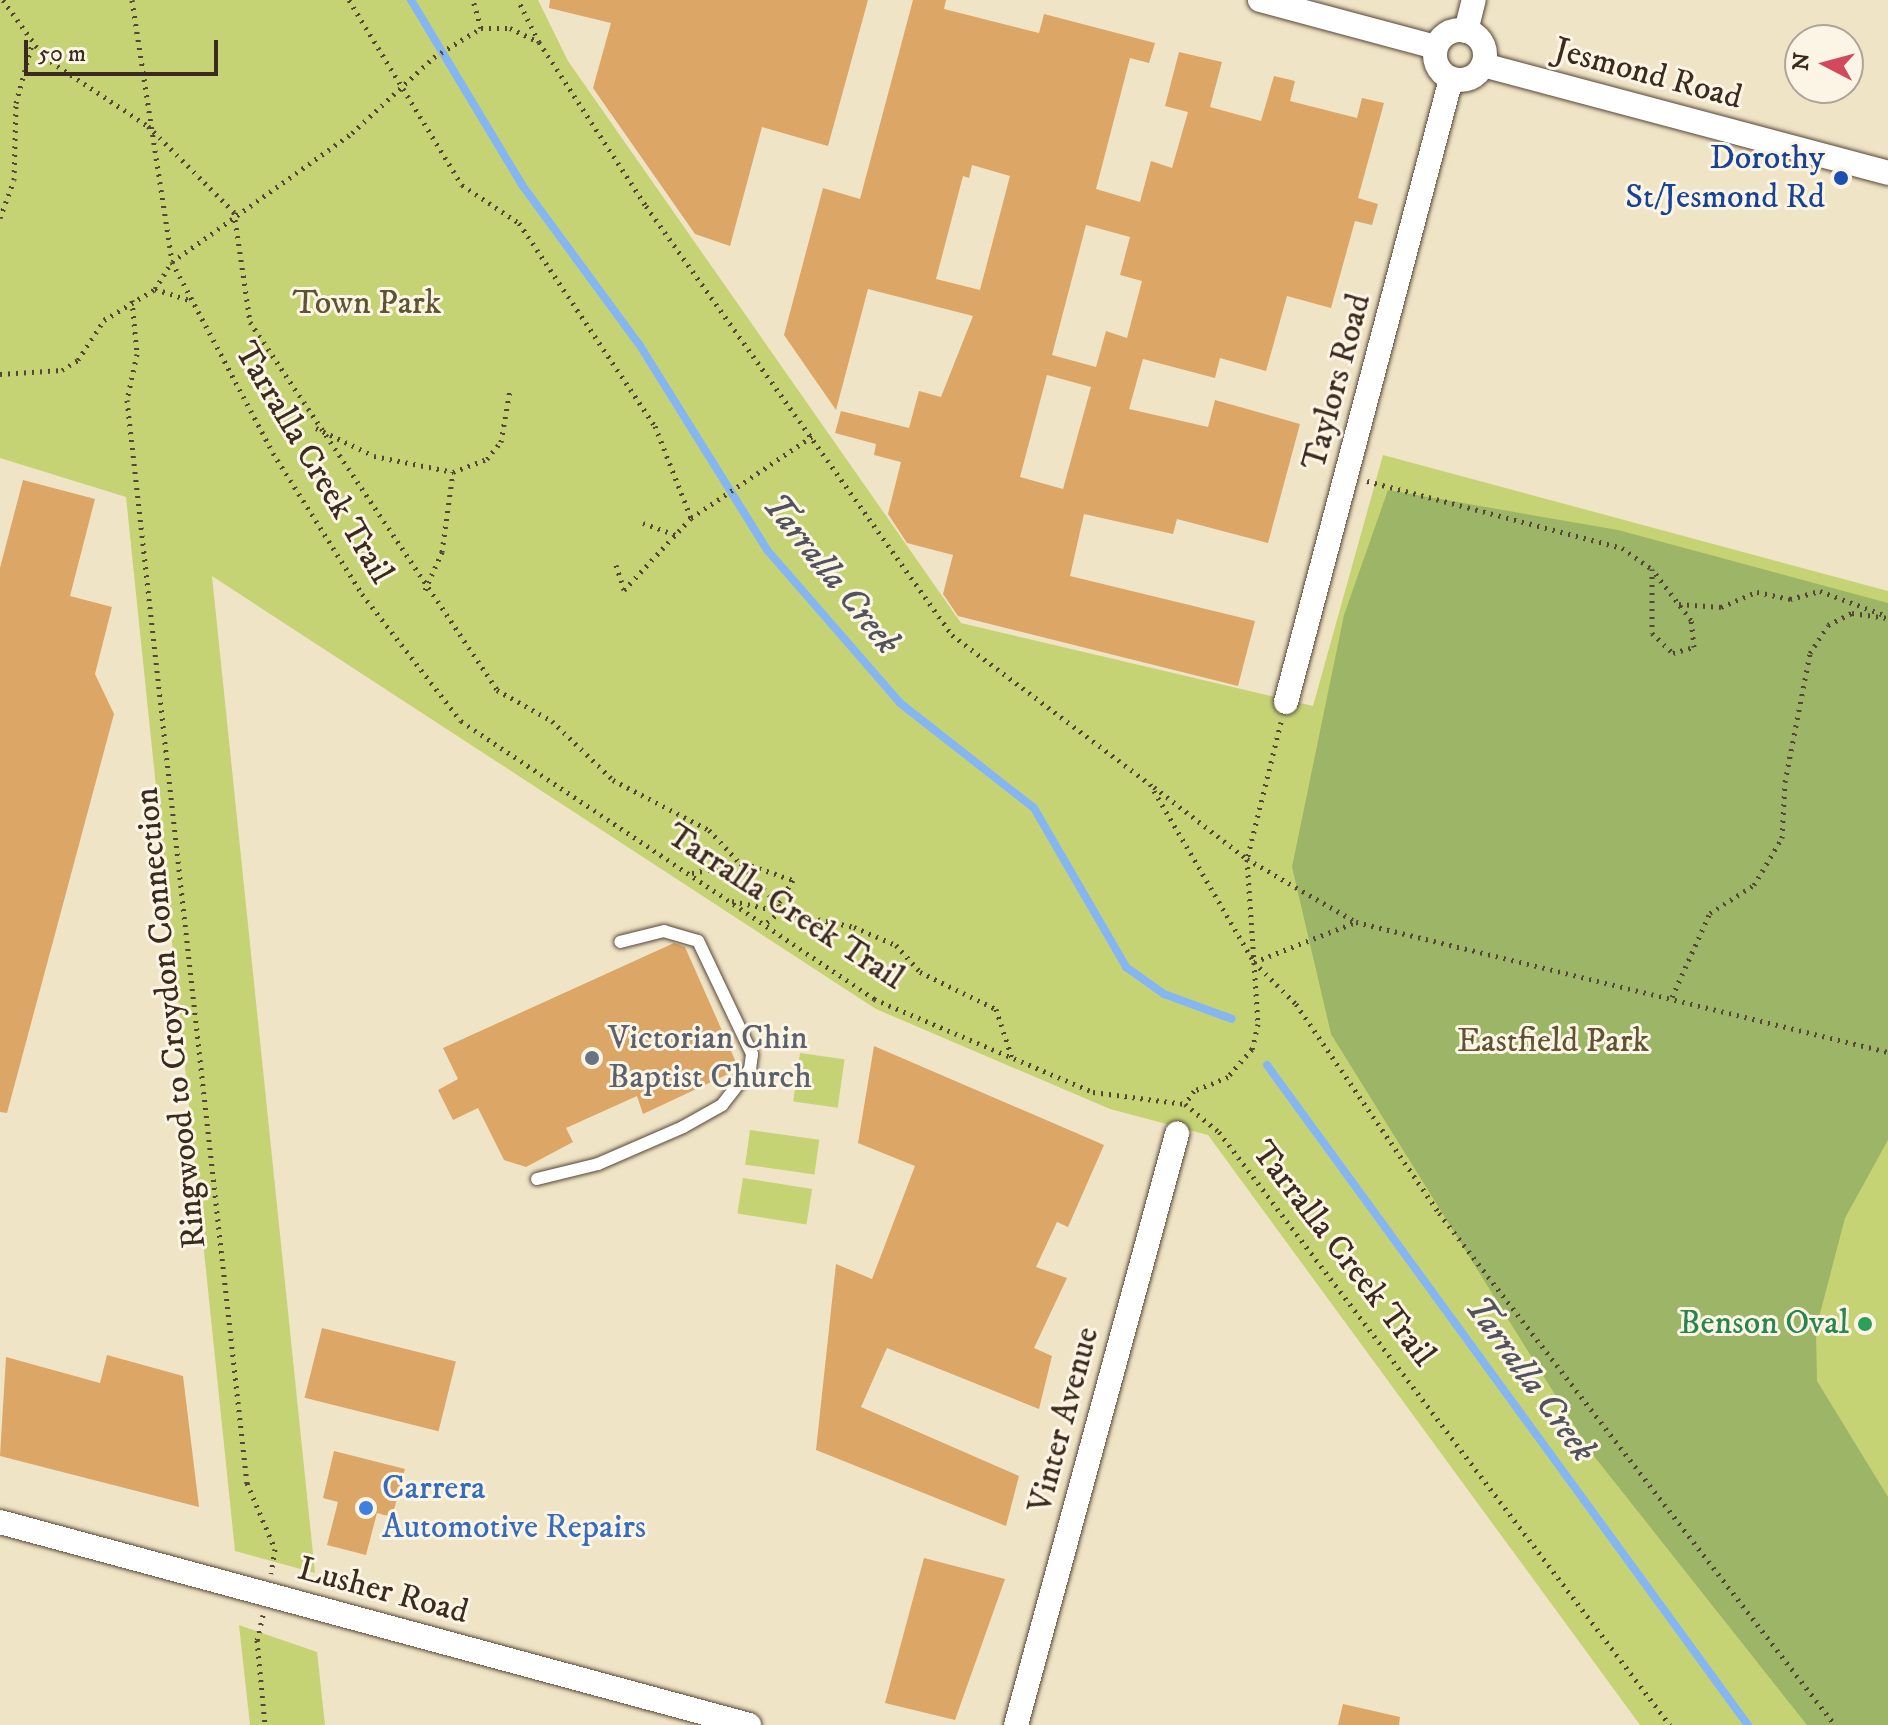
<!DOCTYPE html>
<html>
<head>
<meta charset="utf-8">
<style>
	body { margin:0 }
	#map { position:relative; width:1888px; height:1725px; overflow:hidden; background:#f0e4c6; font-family:"IM FELL DW Pica",serif }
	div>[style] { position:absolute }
	.green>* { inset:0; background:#c6d375; transform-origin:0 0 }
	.forest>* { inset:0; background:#9cb566 }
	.stream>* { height:8px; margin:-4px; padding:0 4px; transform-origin:4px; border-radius:4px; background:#86b6f1 }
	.building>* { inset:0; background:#dca667; transform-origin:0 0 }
	.path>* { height:5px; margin-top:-2.5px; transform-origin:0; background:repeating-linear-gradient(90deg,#564637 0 2px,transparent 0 8px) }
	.roads { filter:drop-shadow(0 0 2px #564637) drop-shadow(0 0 2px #564637) }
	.lane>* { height:12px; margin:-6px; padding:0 6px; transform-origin:6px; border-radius:6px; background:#fff }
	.street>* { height:24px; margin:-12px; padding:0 12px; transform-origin:12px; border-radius:12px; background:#fff }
	.street>.ring { margin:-12px; padding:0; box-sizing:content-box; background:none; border:24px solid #fff; border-radius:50% }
	.dots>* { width:22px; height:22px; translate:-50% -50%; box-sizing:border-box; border:4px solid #fcf5e5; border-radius:50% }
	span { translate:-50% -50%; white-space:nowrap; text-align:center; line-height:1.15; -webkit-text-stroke:6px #fcf5e5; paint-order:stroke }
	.street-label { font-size:34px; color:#3b2a1e }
	.transit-label { font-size:34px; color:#164399 }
	.right { translate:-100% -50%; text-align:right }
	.park-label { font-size:34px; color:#5e5434 }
	.worship-label { font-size:34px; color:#5b616d }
	.left { translate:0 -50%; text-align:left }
	.leisure-label { font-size:34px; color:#27864d }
	.shop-label { font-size:34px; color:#366cbe }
	.water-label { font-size:36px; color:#52545d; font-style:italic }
	.north { position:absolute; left:1784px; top:24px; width:80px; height:80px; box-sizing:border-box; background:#fcf5e5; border:2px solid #afa495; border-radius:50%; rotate:276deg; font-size:22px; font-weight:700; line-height:32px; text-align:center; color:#3b2a1e }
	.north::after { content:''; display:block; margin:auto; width:28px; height:36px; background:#d1495b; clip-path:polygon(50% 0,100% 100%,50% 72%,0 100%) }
	.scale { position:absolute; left:24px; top:40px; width:194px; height:36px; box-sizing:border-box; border:4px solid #3b2a1e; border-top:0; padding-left:10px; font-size:24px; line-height:28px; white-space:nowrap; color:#3b2a1e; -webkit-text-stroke:6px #fcf5e5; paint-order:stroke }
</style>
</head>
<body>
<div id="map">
	<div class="green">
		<div style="clip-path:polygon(0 0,538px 0,568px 61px,961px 623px,1313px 706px,1383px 455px,1888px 591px,1888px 1725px,1640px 1725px,1208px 1135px,1110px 1109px,876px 1009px,212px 576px,315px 1573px,235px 1551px,126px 497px,0 458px)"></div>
		<div style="left:800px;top:1053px;width:45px;height:49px;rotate:8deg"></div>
		<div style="left:750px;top:1130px;width:70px;height:35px;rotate:8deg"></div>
		<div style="left:743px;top:1178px;width:70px;height:36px;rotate:9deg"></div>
		<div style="clip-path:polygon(239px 1625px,317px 1652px,325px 1725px,250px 1725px)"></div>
	</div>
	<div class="forest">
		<div style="clip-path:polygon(1388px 490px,1618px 530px,1888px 603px,1888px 1140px,1845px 1218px,1816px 1329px,1817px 1381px,1888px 1497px,1888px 1725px,1807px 1725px,1590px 1451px,1331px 1034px,1292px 867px,1344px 615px)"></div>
	</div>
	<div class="stream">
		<div style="left:411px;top:0;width:216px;rotate:59deg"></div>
		<div style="left:522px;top:185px;width:197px;rotate:53.7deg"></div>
		<div style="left:639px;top:344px;width:244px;rotate:58.1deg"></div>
		<div style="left:768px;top:551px;width:201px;rotate:49deg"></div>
		<div style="left:900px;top:703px;width:170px;rotate:38.1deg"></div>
		<div style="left:1034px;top:808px;width:184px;rotate:59.9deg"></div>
		<div style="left:1126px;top:967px;width:47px;rotate:35.4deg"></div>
		<div style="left:1164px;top:994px;width:72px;rotate:20.2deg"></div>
		<div style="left:1267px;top:1065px;width:817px;rotate:53.92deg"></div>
	</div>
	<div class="building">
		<div style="clip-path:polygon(550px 0,868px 0,828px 146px,762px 127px,730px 246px,695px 234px,593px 88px,611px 23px,549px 8px)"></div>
		<div style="clip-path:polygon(evenodd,913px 0,946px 0,944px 9px,1039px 33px,1044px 14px,1155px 43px,1149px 63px,1130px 58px,1096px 189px,1140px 202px,1151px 161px,1172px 168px,1188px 112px,1165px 106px,1179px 52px,1222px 62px,1210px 107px,1261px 121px,1274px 76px,1295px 81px,1290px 101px,1357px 118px,1362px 98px,1384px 103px,1358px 198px,1378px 204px,1372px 225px,1355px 221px,1331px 308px,1287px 296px,1266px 371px,1220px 358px,1215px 378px,1143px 359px,1129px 409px,1208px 427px,1215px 400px,1300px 424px,1268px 543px,1177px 519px,1173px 534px,1084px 514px,1070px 576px,1255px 621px,1238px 686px,958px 616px,943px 594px,953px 555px,907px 543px,888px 514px,901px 462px,874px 455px,876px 444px,835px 433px,841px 411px,909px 428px,919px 391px,941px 397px,973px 316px,868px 289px,836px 410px,784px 335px,823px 188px,860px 199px,913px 0,972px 165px,1010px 176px,980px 290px,936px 279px,963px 176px,969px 178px,972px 165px,913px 0,1086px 225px,1130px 237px,1120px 275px,1142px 281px,1127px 338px,1106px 331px,1096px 367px,1052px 355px,1086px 225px,913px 0,1047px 375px,1091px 387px,1063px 489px,1020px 477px,1047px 375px)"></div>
		<div style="clip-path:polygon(23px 480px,95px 499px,70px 596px,112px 607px,95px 674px,114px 714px,7px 1113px,0 1112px,0 568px)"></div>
		<div style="clip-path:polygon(674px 943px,685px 947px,739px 1069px,643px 1114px,637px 1096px,566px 1128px,573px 1142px,526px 1167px,504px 1160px,478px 1108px,453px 1120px,438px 1090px,458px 1079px,443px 1048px)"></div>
		<div style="clip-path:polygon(874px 1046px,1104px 1145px,1068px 1227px,1057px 1222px,1036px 1267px,1067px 1278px,1034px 1348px,1052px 1356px,1039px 1409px,887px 1348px,861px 1407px,1019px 1476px,1006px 1526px,816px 1450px,836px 1264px,872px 1279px,915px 1166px,858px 1143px)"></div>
		<div style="left:322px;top:1328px;width:138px;height:72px;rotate:14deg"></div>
		<div style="clip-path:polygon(107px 1355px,183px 1376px,199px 1507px,0 1456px,6px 1357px,100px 1383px)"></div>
		<div style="clip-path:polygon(334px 1451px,405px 1469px,392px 1517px,377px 1513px,366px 1555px,327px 1545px,338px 1502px,323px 1498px)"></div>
		<div style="clip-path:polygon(924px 1558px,1005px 1579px,955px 1720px,885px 1703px)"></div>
		<div style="clip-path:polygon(1343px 1704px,1400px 1717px,1399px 1725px,1338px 1725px)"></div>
	</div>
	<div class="path">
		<div style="left:3px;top:0;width:70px;rotate:54.3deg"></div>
		<div style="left:44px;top:57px;width:125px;rotate:33.6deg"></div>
		<div style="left:148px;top:126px;width:122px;rotate:45deg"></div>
		<div style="left:234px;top:212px;width:111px;rotate:81.7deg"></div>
		<div style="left:250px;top:322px;width:443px;rotate:56.1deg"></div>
		<div style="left:497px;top:690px;width:63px;rotate:29.4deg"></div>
		<div style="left:552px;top:721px;width:85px;rotate:44deg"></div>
		<div style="left:613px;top:780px;width:108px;rotate:27.5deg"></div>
		<div style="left:709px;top:830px;width:101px;rotate:47deg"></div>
		<div style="left:778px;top:904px;width:8px;rotate:67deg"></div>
		<div style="left:781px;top:911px;width:22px;rotate:141deg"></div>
		<div style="left:132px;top:0;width:265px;rotate:81.3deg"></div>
		<div style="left:172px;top:262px;width:216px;rotate:62.1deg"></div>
		<div style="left:273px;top:453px;width:167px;rotate:57.7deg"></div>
		<div style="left:362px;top:594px;width:161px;rotate:52.1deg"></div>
		<div style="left:461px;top:721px;width:498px;rotate:33.9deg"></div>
		<div style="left:874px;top:999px;width:238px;rotate:23deg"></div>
		<div style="left:1093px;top:1092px;width:93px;rotate:7.4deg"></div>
		<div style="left:1185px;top:1104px;width:44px;rotate:39.5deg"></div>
		<div style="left:1219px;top:1132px;width:745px;rotate:52.75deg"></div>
		<div style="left:349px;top:0;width:217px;rotate:58.6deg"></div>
		<div style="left:462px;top:185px;width:69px;rotate:33.7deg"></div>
		<div style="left:519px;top:223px;width:244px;rotate:56.2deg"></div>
		<div style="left:655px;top:426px;width:99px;rotate:68.6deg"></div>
		<div style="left:691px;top:518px;width:148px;rotate:-34deg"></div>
		<div style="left:481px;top:28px;width:29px"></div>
		<div style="left:510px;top:28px;width:32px;rotate:26deg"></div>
		<div style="left:539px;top:42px;width:47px;rotate:-116.6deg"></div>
		<div style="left:539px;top:42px;width:196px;rotate:56.9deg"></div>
		<div style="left:646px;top:206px;width:527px;rotate:54.5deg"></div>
		<div style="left:952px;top:635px;width:248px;rotate:37deg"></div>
		<div style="left:1150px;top:784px;width:206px;rotate:59.7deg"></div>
		<div style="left:1254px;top:962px;width:62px;rotate:86.3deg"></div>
		<div style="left:1258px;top:1024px;width:26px;rotate:103deg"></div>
		<div style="left:1252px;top:1049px;width:37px;rotate:131deg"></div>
		<div style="left:1228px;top:1077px;width:37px;rotate:158deg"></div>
		<div style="left:1194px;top:1091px;width:16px;rotate:125deg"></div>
		<div style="left:0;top:218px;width:40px;rotate:-69.8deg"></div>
		<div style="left:14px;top:180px;width:77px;rotate:-88.5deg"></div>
		<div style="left:16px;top:103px;width:61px;rotate:-74.8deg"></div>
		<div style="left:155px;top:289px;width:32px;rotate:-58deg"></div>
		<div style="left:172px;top:262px;width:221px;rotate:-35.6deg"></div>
		<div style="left:352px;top:133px;width:112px;rotate:-42.8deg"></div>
		<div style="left:434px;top:57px;width:55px;rotate:-31.7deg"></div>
		<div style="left:481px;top:28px;width:29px;rotate:-106deg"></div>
		<div style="left:132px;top:300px;width:54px;rotate:84.7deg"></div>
		<div style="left:137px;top:354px;width:47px;rotate:102.3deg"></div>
		<div style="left:127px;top:400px;width:1090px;rotate:83.68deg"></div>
		<div style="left:247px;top:1483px;width:72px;rotate:67deg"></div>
		<div style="left:275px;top:1549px;width:25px;rotate:99deg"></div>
		<div style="left:0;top:374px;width:62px;rotate:-3.7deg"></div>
		<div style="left:62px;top:370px;width:19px;rotate:-32deg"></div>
		<div style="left:78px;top:360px;width:48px;rotate:-57deg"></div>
		<div style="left:104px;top:320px;width:60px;rotate:-31.3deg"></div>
		<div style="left:155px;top:289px;width:38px;rotate:18deg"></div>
		<div style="left:316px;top:428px;width:64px;rotate:25.8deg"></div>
		<div style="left:374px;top:456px;width:81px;rotate:11.4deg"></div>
		<div style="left:453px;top:472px;width:36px;rotate:-21deg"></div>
		<div style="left:487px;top:459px;width:22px;rotate:-51deg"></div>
		<div style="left:501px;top:442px;width:53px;rotate:-80.2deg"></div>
		<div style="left:1367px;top:481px;width:264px;rotate:14.7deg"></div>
		<div style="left:1622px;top:548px;width:37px;rotate:35deg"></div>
		<div style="left:1652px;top:569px;width:64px;rotate:90deg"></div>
		<div style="left:1652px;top:633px;width:29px;rotate:44deg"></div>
		<div style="left:1673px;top:653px;width:22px;rotate:-16deg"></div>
		<div style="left:1694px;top:647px;width:27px;rotate:-96deg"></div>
		<div style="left:1691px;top:620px;width:64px;rotate:-127.4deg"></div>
		<div style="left:643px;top:523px;width:38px;rotate:20deg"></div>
		<div style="left:616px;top:565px;width:26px;rotate:72deg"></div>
		<div style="left:624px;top:590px;width:98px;rotate:-47.1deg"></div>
		<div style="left:425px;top:590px;width:42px;rotate:-65.9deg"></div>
		<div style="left:442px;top:552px;width:81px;rotate:-82.2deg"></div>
		<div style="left:1679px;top:604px;width:42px;rotate:4.1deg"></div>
		<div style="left:1721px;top:607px;width:39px;rotate:-23deg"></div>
		<div style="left:1757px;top:592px;width:34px;rotate:12deg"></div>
		<div style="left:1790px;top:599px;width:31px;rotate:-15deg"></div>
		<div style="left:1820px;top:591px;width:68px;rotate:20.6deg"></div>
		<div style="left:1281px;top:722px;width:141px;rotate:103.9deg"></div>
		<div style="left:1247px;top:859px;width:103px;rotate:86.1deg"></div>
		<div style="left:1254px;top:962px;width:59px;rotate:45deg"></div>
		<div style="left:1296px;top:1004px;width:253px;rotate:55.6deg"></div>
		<div style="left:1439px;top:1213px;width:647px;rotate:52.28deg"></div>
		<div style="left:1154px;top:787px;width:118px;rotate:37.7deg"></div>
		<div style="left:1247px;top:859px;width:126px;rotate:30deg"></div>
		<div style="left:1356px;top:922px;width:548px;rotate:13.73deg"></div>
		<div style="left:692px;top:873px;width:53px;rotate:-10.9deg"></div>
		<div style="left:744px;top:863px;width:52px;rotate:19.1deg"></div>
		<div style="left:793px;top:880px;width:28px;rotate:122deg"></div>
		<div style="left:732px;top:901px;width:125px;rotate:12deg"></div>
		<div style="left:854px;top:927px;width:46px;rotate:23.2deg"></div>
		<div style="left:896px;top:945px;width:36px;rotate:48deg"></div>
		<div style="left:920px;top:972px;width:85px;rotate:26deg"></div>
		<div style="left:996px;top:1009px;width:52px;rotate:71.9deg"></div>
		<div style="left:1254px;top:962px;width:110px;rotate:-21.4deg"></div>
		<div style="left:1672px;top:997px;width:92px;rotate:-65.7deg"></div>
		<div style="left:1710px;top:913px;width:52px;rotate:-32.5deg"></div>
		<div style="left:1754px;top:885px;width:55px;rotate:-59.2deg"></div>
		<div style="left:1782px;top:838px;width:56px;rotate:-86.9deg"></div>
		<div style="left:1785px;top:782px;width:131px;rotate:-79deg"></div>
		<div style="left:1810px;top:653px;width:33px;rotate:-57deg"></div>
		<div style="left:1828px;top:625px;width:27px;rotate:-27deg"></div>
		<div style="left:1852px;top:613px;width:36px;rotate:8deg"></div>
		<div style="left:263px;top:1615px;width:26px;rotate:103deg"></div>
		<div style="left:257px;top:1640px;width:85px;rotate:84.6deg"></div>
	</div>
	<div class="roads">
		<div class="lane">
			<div style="left:537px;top:1179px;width:63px;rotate:-13.8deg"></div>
			<div style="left:598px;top:1164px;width:93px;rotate:-23.5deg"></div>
			<div style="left:683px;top:1127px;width:45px;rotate:-29.4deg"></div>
			<div style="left:722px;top:1105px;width:46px;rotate:-52.1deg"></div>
			<div style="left:750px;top:1069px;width:15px;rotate:-82deg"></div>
			<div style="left:752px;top:1054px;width:125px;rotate:-115.5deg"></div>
			<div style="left:698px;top:941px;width:35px;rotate:-164deg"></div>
			<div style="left:664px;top:931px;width:45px;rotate:166deg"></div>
		</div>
		<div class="street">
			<div style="left:1260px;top:0;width:182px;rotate:15deg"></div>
			<div class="ring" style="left:1435px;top:30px;width:26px;height:26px"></div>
			<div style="left:1466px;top:31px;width:32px;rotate:-76deg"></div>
			<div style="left:1483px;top:65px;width:419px;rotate:14.9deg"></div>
			<div style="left:1286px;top:702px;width:644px;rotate:-75.17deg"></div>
			<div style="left:0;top:1522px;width:776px;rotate:15.16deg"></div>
			<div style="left:1016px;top:1725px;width:613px;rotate:-74.76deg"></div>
		</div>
	</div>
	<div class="dots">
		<div style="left:1841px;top:178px;background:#1a4fb4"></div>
		<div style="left:592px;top:1058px;background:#6b7280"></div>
		<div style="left:1865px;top:1324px;background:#2e9e5b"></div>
		<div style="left:366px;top:1508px;background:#3f7fe0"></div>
	</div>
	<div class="street-label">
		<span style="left:1648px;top:74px;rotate:15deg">Jesmond Road</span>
		<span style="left:1337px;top:382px;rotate:-75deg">Taylors Road</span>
		<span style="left:313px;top:463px;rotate:59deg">Tarralla Creek Trail</span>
		<span style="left:785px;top:907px;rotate:33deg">Tarralla Creek Trail</span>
		<span style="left:171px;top:1018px;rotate:-96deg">Ringwood to Croydon Connection</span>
		<span style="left:1343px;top:1254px;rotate:52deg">Tarralla Creek Trail</span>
		<span style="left:1064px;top:1420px;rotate:-75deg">Vinter Avenue</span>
		<span style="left:383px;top:1591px;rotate:15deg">Lusher Road</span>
	</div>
	<div class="transit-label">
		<span class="right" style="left:1825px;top:178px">Dorothy<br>St/Jesmond Rd</span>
	</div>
	<div class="park-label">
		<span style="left:367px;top:304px">Town Park</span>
		<span style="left:1553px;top:1042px">Eastfield Park</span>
	</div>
	<div class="worship-label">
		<span class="left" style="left:608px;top:1058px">Victorian Chin<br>Baptist Church</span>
	</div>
	<div class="leisure-label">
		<span class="right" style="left:1849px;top:1324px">Benson Oval</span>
	</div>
	<div class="shop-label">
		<span class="left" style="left:382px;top:1508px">Carrera<br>Automotive Repairs</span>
	</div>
	<div class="water-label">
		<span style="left:831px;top:574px;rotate:51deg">Tarralla Creek</span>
		<span style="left:1530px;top:1379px;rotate:54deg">Tarralla Creek</span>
	</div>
	<div class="north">N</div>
	<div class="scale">50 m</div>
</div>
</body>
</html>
